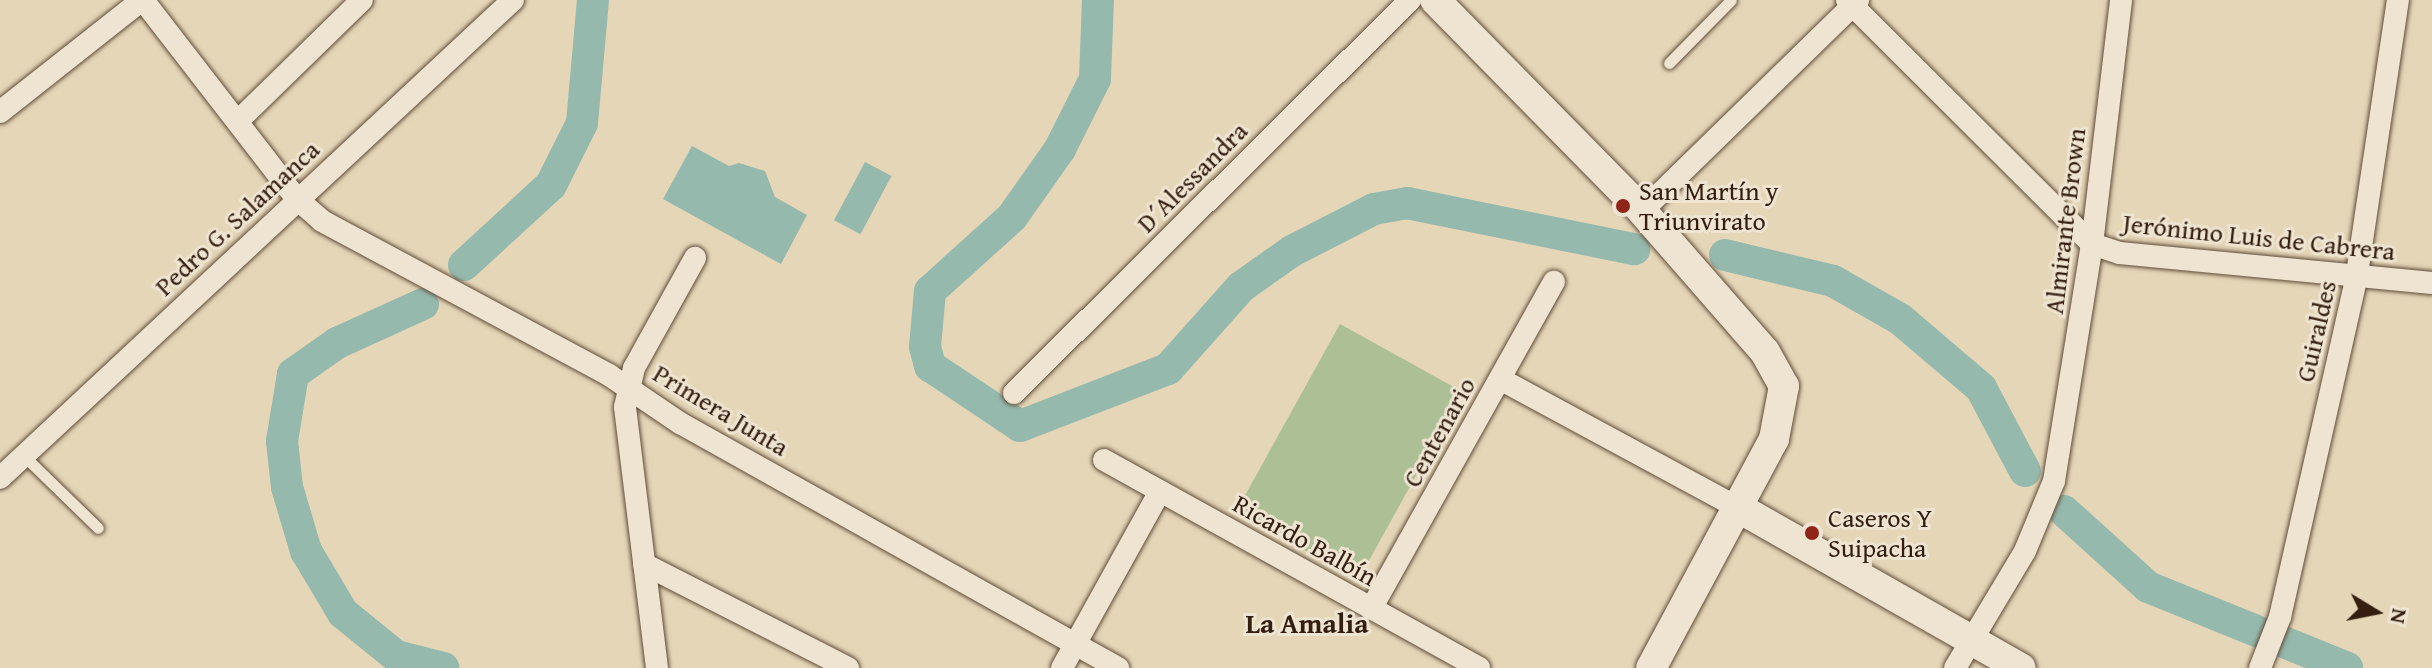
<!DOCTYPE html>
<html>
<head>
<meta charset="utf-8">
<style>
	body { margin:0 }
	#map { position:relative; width:2432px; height:668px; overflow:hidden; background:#e5d6b8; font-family:"Gentium Book Plus",serif }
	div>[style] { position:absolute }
	.green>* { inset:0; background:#adbf94; transform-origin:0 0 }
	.water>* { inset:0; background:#96b9ad; transform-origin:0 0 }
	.river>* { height:32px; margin:-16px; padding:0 16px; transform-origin:16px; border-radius:16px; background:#96b9ad }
	.roads { filter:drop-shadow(0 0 2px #604c39) drop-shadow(0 0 2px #604c39) }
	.service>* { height:11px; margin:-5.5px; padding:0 5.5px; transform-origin:5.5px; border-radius:5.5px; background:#eee4d1 }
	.minor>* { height:22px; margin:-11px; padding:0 11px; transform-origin:11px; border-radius:11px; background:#eee4d1 }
	.secondary>* { height:30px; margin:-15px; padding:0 15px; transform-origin:15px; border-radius:15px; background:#eee4d1 }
	.dots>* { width:22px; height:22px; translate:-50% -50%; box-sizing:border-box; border:4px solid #eee4d1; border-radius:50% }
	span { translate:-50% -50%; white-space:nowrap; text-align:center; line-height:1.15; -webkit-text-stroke:6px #eee4d1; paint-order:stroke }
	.street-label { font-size:26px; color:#341e0f }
	.poi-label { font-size:26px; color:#341e0f }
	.left { translate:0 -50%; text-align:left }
	.neighbourhood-label { font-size:28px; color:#341e0f; font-weight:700 }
	.north { position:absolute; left:2336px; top:572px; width:80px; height:80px; -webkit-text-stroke:6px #eee4d1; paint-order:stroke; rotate:100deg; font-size:22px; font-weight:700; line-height:32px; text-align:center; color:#341e0f }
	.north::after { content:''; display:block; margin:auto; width:28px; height:36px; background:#341e0f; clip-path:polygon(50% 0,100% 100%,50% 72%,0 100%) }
</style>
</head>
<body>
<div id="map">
	<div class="green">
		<div style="left:1340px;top:324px;width:140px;height:215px;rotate:29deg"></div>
	</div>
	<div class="water">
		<div style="clip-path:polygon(692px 146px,729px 166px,739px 163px,765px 171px,775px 197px,807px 215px,781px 264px,663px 199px)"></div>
		<div style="left:865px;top:162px;width:30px;height:66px;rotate:28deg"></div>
	</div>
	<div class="river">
		<div style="left:1098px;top:0;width:79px;rotate:92.2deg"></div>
		<div style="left:1095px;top:79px;width:78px;rotate:116.6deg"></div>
		<div style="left:1060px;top:149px;width:83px;rotate:125.2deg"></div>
		<div style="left:1012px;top:217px;width:110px;rotate:137.9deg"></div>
		<div style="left:930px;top:291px;width:56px;rotate:95.1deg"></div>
		<div style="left:925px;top:347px;width:20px;rotate:75deg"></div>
		<div style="left:930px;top:366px;width:108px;rotate:33.7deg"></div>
		<div style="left:1020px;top:426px;width:159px;rotate:-21.1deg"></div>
		<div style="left:1168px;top:369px;width:110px;rotate:-48.3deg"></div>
		<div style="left:1241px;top:287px;width:62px;rotate:-35.2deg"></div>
		<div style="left:1292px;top:251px;width:92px;rotate:-27.1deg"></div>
		<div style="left:1374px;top:209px;width:34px;rotate:-10deg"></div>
		<div style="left:1407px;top:203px;width:232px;rotate:11.5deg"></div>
		<div style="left:1725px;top:255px;width:111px;rotate:13.5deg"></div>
		<div style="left:1833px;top:281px;width:77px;rotate:29.6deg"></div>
		<div style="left:1900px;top:319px;width:106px;rotate:40.4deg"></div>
		<div style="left:1981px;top:388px;width:94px;rotate:62.1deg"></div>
		<div style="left:464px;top:265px;width:118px;rotate:-42.6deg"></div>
		<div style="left:551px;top:185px;width:69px;rotate:-63.4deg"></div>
		<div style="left:582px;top:123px;width:123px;rotate:-84.9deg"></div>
		<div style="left:423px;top:304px;width:94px;rotate:155.6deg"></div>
		<div style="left:337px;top:343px;width:54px;rotate:144.8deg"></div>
		<div style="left:293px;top:374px;width:68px;rotate:99.3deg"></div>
		<div style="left:282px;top:441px;width:46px;rotate:83.8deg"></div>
		<div style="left:287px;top:487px;width:67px;rotate:73.5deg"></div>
		<div style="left:306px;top:551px;width:72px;rotate:59.2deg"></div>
		<div style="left:343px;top:613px;width:68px;rotate:39.1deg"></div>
		<div style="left:396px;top:656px;width:49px;rotate:14.3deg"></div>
		<div style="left:2064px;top:511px;width:113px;rotate:42.1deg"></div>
		<div style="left:2148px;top:587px;width:215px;rotate:22.1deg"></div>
	</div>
	<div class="roads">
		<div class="service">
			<div style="left:1669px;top:63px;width:88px;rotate:-45.5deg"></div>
			<div style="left:24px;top:456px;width:103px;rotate:44.2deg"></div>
		</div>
		<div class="minor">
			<div style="left:143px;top:0;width:252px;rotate:52.3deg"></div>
			<div style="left:297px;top:199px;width:33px;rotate:41deg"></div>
			<div style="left:322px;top:221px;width:326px;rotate:28.2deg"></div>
			<div style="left:609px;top:375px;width:86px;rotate:34.1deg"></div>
			<div style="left:680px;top:423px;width:502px;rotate:29.22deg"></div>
			<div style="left:1847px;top:0;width:346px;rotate:44.9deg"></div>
			<div style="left:2092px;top:244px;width:29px;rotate:18deg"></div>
			<div style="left:2120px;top:253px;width:313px;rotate:5.5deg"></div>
			<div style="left:0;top:112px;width:181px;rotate:-38.3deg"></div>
			<div style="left:238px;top:121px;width:173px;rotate:-44.3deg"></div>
			<div style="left:1642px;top:211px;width:302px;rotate:-44.3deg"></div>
			<div style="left:1500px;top:379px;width:272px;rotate:28.4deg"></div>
			<div style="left:1014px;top:393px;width:558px;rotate:-44.78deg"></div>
			<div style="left:1104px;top:460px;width:429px;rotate:29deg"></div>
			<div style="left:0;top:478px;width:701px;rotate:-42.98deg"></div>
			<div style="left:644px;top:564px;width:229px;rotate:27deg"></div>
			<div style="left:1371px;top:609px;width:375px;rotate:-60.8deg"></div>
			<div style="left:657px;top:668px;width:263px;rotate:-97deg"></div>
			<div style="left:625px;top:407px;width:40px;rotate:-77deg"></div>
			<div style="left:634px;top:368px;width:126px;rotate:-61deg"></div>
			<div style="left:1062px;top:668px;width:202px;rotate:-61deg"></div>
			<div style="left:1955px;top:668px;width:136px;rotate:-59.1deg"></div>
			<div style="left:2025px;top:551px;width:76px;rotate:-67.5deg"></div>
			<div style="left:2054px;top:481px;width:240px;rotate:-80.9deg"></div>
			<div style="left:2092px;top:244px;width:246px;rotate:-83.2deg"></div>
			<div style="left:2260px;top:668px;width:55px;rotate:-68.6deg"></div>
			<div style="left:2280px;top:617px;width:352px;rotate:-77.3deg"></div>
			<div style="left:2357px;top:274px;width:277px;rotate:-81.5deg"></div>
		</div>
		<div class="secondary">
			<div style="left:1435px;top:0;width:296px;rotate:45.5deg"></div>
			<div style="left:1642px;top:211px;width:187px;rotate:48.9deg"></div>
			<div style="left:1765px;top:352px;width:39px;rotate:61deg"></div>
			<div style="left:1784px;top:386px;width:54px;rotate:100.7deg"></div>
			<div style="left:1774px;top:439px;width:260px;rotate:118.2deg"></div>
			<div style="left:1739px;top:508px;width:324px;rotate:29.6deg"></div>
		</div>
	</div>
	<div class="dots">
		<div style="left:1623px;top:206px;background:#8f2418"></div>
		<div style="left:1812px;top:533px;background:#8f2418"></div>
	</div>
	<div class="street-label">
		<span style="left:1192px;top:177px;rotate:-45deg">D´Alessandra</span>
		<span style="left:237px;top:218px;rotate:-43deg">Pedro G. Salamanca</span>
		<span style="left:2065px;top:221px;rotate:-83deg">Almirante Brown</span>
		<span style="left:2259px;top:237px;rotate:6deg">Jerónimo Luis de Cabrera</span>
		<span style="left:2316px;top:331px;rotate:-77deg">Guiraldes</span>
		<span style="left:721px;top:410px;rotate:31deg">Primera Junta</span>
		<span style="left:1439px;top:432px;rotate:-61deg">Centenario</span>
		<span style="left:1305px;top:540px;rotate:29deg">Ricardo Balbín</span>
	</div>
	<div class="poi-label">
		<span class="left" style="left:1639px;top:206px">San Martín y<br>Triunvirato</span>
		<span class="left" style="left:1828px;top:533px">Caseros Y<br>Suipacha</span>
	</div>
	<div class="neighbourhood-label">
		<span style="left:1307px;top:623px">La Amalia</span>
	</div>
	<div class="north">N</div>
</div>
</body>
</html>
